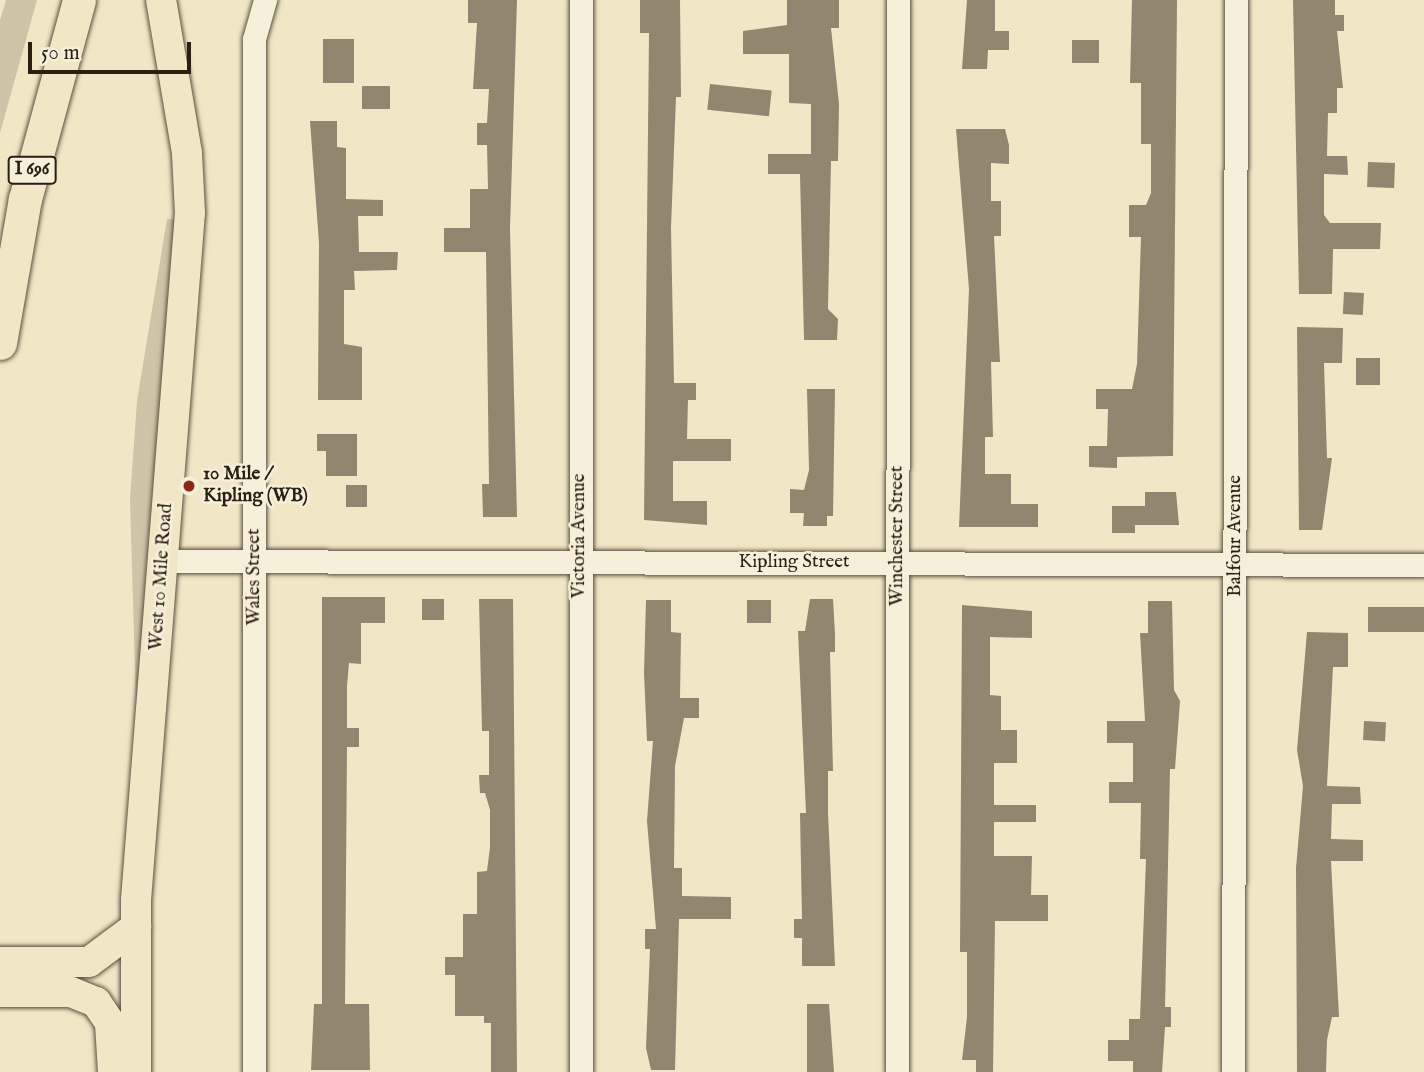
<!DOCTYPE html>
<html>
<head>
<meta charset="utf-8">
<style>
	body { margin:0 }
	#map { position:relative; width:1424px; height:1072px; overflow:hidden; background:#f1e6c5; font-family:"IM FELL English",serif }
	div>[style] { position:absolute }
	.green>* { inset:0; background:#cfc4a7 }
	.building>* { inset:0; background:#918670; transform-origin:0 0 }
	.roads { filter:drop-shadow(0 0 2px #5b5140) drop-shadow(0 0 2px #5b5140) }
	.minor>* { height:23px; margin:-11.5px; padding:0 11.5px; transform-origin:11.5px; border-radius:11.5px; background:#f6efd9 }
	.major>* { height:30px; margin:-15px; padding:0 15px; transform-origin:15px; border-radius:15px; background:#f1e6c5 }
	.highway>* { height:33px; margin:-16.5px; padding:0 16.5px; transform-origin:16.5px; border-radius:16.5px; background:#f1e6c5 }
	.dots>* { width:19px; height:19px; translate:-50% -50%; box-sizing:border-box; border:4px solid #f6efd9; border-radius:50% }
	span { translate:-50% -50%; white-space:nowrap; text-align:center; line-height:1.15; -webkit-text-stroke:5px #f6efd9; paint-order:stroke }
	.shield-label span { padding:2px 5px; background:#f6efd9; border:2px solid; border-radius:5px; -webkit-text-stroke-width:0 }
	.shield-label { font-size:18px; color:#291f13; font-weight:700 }
	.poi-label { font-size:19px; color:#291f13; font-weight:700 }
	.left { translate:0 -50%; text-align:left }
	.street-label { font-size:19px; color:#291f13 }
	.scale { position:absolute; left:28px; top:42px; width:163px; height:32px; box-sizing:border-box; border:4px solid #291f13; border-top:0; padding-left:9px; font-size:21px; line-height:24px; white-space:nowrap; color:#291f13; -webkit-text-stroke:5px #f6efd9; paint-order:stroke }
</style>
</head>
<body>
<div id="map">
	<div class="green">
		<div style="clip-path:polygon(6px 0,37px 0,0 133px,0 20px)"></div>
		<div style="clip-path:polygon(167px 219px,175px 219px,174px 249px,136px 704px,130px 499px,137px 401px)"></div>
	</div>
	<div class="building">
		<div style="clip-path:polygon(468px 0,517px 0,510px 229px,517px 517px,483px 517px,482px 484px,489px 484px,486px 252px,444px 252px,444px 228px,470px 228px,470px 189px,488px 189px,487px 145px,477px 145px,477px 123px,487px 123px,489px 89px,473px 89px,477px 23px,468px 23px)"></div>
		<div style="clip-path:polygon(640px 0,680px 0,681px 97px,676px 97px,671px 228px,674px 383px,696px 383px,696px 400px,688px 400px,687px 439px,731px 439px,731px 461px,673px 461px,673px 501px,707px 501px,707px 525px,644px 520px,649px 33px,640px 33px)"></div>
		<div style="clip-path:polygon(787px 0,839px 0,839px 28px,831px 28px,839px 104px,838px 161px,831px 161px,828px 309px,838px 319px,837px 340px,804px 340px,800px 174px,768px 174px,768px 154px,811px 154px,811px 104px,789px 103px,789px 54px,743px 54px,743px 31px,787px 25px)"></div>
		<div style="clip-path:polygon(967px 0,995px 0,995px 31px,1009px 31px,1009px 50px,988px 50px,987px 69px,962px 69px)"></div>
		<div style="clip-path:polygon(1132px 0,1177px 0,1173px 456px,1117px 457px,1117px 468px,1089px 467px,1089px 446px,1107px 446px,1108px 409px,1096px 409px,1096px 389px,1132px 389px,1137px 364px,1141px 237px,1129px 237px,1129px 205px,1146px 205px,1151px 193px,1151px 144px,1141px 144px,1141px 83px,1130px 83px)"></div>
		<div style="clip-path:polygon(1293px 0,1335px 0,1335px 15px,1344px 15px,1344px 31px,1337px 31px,1343px 88px,1337px 88px,1337px 113px,1328px 113px,1327px 156px,1347px 156px,1348px 175px,1324px 174px,1324px 215px,1330px 223px,1381px 223px,1380px 249px,1333px 249px,1332px 294px,1299px 294px)"></div>
		<div style="left:323px;top:39px;width:31px;height:44px"></div>
		<div style="left:1072px;top:40px;width:27px;height:23px"></div>
		<div style="left:710px;top:84px;width:62px;height:26px;rotate:6deg"></div>
		<div style="left:362px;top:86px;width:28px;height:23px"></div>
		<div style="clip-path:polygon(310px 121px,337px 121px,337px 147px,346px 148px,346px 199px,383px 200px,383px 216px,358px 216px,359px 252px,398px 252px,397px 270px,354px 271px,355px 290px,344px 290px,344px 344px,362px 347px,362px 400px,318px 400px,319px 243px)"></div>
		<div style="clip-path:polygon(956px 129px,1005px 129px,1009px 145px,1009px 164px,991px 163px,991px 201px,1001px 201px,1001px 236px,994px 236px,1000px 362px,991px 362px,993px 437px,985px 437px,985px 474px,1011px 474px,1011px 504px,1038px 504px,1038px 527px,959px 527px,969px 289px)"></div>
		<div style="left:1368px;top:162px;width:27px;height:25px;rotate:2deg"></div>
		<div style="left:1344px;top:292px;width:20px;height:22px;rotate:3deg"></div>
		<div style="clip-path:polygon(1297px 327px,1343px 328px,1342px 363px,1324px 363px,1327px 458px,1332px 458px,1322px 530px,1299px 530px)"></div>
		<div style="left:1356px;top:358px;width:24px;height:27px"></div>
		<div style="clip-path:polygon(807px 389px,835px 389px,833px 516px,827px 516px,827px 526px,803px 526px,804px 513px,790px 513px,790px 489px,804px 490px,809px 470px)"></div>
		<div style="clip-path:polygon(317px 434px,357px 434px,357px 476px,326px 476px,326px 451px,317px 451px)"></div>
		<div style="left:346px;top:485px;width:21px;height:22px"></div>
		<div style="clip-path:polygon(1145px 492px,1176px 492px,1179px 525px,1135px 525px,1135px 533px,1112px 533px,1112px 506px,1145px 506px)"></div>
		<div style="clip-path:polygon(322px 597px,385px 597px,385px 623px,361px 623px,361px 664px,349px 663px,347px 686px,347px 728px,359px 728px,359px 747px,347px 747px,345px 1004px,369px 1004px,370px 1070px,311px 1070px,314px 1004px,322px 1004px)"></div>
		<div style="left:422px;top:599px;width:22px;height:21px"></div>
		<div style="clip-path:polygon(479px 599px,513px 599px,517px 1072px,491px 1072px,491px 1023px,484px 1023px,484px 1016px,455px 1016px,455px 975px,445px 975px,445px 957px,463px 957px,463px 914px,477px 914px,477px 872px,487px 871px,490px 847px,490px 810px,485px 793px,480px 793px,479px 775px,489px 775px,489px 731px,482px 731px)"></div>
		<div style="clip-path:polygon(810px 599px,833px 599px,835px 634px,835px 652px,830px 652px,833px 771px,828px 771px,828px 813px,835px 966px,802px 966px,802px 938px,794px 938px,794px 919px,802px 919px,800px 813px,806px 813px,798px 631px,805px 631px)"></div>
		<div style="clip-path:polygon(646px 600px,671px 600px,671px 632px,681px 633px,680px 698px,699px 698px,699px 718px,684px 718px,675px 766px,674px 868px,682px 868px,682px 896px,731px 897px,731px 919px,679px 919px,675px 1070px,651px 1070px,646px 1048px,650px 949px,645px 949px,645px 929px,656px 929px,647px 821px,653px 741px,647px 741px,644px 673px)"></div>
		<div style="left:747px;top:600px;width:24px;height:23px"></div>
		<div style="clip-path:polygon(1148px 601px,1172px 601px,1174px 690px,1180px 701px,1175px 769px,1170px 769px,1165px 1007px,1171px 1007px,1171px 1027px,1165px 1027px,1162px 1072px,1133px 1072px,1133px 1061px,1108px 1061px,1108px 1040px,1129px 1040px,1129px 1019px,1140px 1019px,1146px 859px,1140px 859px,1141px 803px,1109px 803px,1109px 782px,1133px 782px,1133px 743px,1107px 743px,1107px 721px,1145px 721px,1140px 633px,1148px 633px)"></div>
		<div style="clip-path:polygon(962px 605px,1032px 611px,1032px 638px,990px 637px,990px 695px,1001px 696px,1001px 730px,1017px 730px,1017px 763px,994px 763px,994px 805px,1036px 805px,1036px 822px,994px 822px,994px 856px,1032px 856px,1031px 895px,1048px 895px,1048px 921px,995px 921px,993px 1072px,976px 1072px,976px 1060px,962px 1060px,967px 1017px,967px 952px,960px 952px)"></div>
		<div style="left:1424px;top:607px;width:25px;height:56px;rotate:90deg"></div>
		<div style="clip-path:polygon(1307px 632px,1348px 633px,1348px 667px,1333px 667px,1327px 786px,1360px 787px,1361px 804px,1332px 804px,1331px 839px,1363px 840px,1363px 861px,1331px 861px,1339px 1017px,1332px 1017px,1327px 1040px,1326px 1072px,1297px 1072px,1296px 868px,1303px 786px,1297px 750px)"></div>
		<div style="left:1364px;top:721px;width:22px;height:19px;rotate:3deg"></div>
		<div style="clip-path:polygon(807px 1004px,829px 1004px,834px 1072px,807px 1072px)"></div>
	</div>
	<div class="roads">
		<div class="minor">
			<div style="left:581px;top:0;width:1072px;rotate:90deg"></div>
			<div style="left:165px;top:561px;width:1259px;rotate:0.18deg"></div>
			<div style="left:254px;top:1072px;width:1033px;rotate:-90deg"></div>
			<div style="left:254px;top:39px;width:41px;rotate:-74.2deg"></div>
			<div style="left:897px;top:1072px;width:1072px;rotate:-89.95deg"></div>
			<div style="left:1233px;top:1072px;width:1072px;rotate:-89.84deg"></div>
		</div>
		<div class="major">
			<div style="left:0;top:962px;width:89px"></div>
			<div style="left:89px;top:962px;width:59px;rotate:-36.7deg"></div>
			<div style="left:0;top:992px;width:71px"></div>
			<div style="left:71px;top:992px;width:27px;rotate:22deg"></div>
			<div style="left:96px;top:1002px;width:25px;rotate:56deg"></div>
			<div style="left:110px;top:1023px;width:49px;rotate:86.5deg"></div>
			<div style="left:136px;top:1072px;width:172px;rotate:-90deg"></div>
			<div style="left:136px;top:900px;width:689px;rotate:-85.51deg"></div>
			<div style="left:190px;top:213px;width:60px;rotate:-92.9deg"></div>
			<div style="left:187px;top:153px;width:155px;rotate:-99.6deg"></div>
		</div>
		<div class="highway">
			<div style="left:0;top:343px;width:146px;rotate:-80.2deg"></div>
			<div style="left:25px;top:199px;width:206px;rotate:-74.8deg"></div>
		</div>
	</div>
	<div class="dots">
		<div style="left:189px;top:486px;background:#8f2418"></div>
	</div>
	<div class="shield-label">
		<span style="left:32px;top:170px">I 696</span>
	</div>
	<div class="poi-label">
		<span class="left" style="left:203px;top:486px">10 Mile /<br>Kipling (WB)</span>
	</div>
	<div class="street-label">
		<span style="left:580px;top:536px;rotate:-90deg">Victoria Avenue</span>
		<span style="left:898px;top:536px;rotate:-90deg">Winchester Street</span>
		<span style="left:1236px;top:536px;rotate:-90deg">Balfour Avenue</span>
		<span style="left:794px;top:563px">Kipling Street</span>
		<span style="left:162px;top:577px;rotate:-86deg">West 10 Mile Road</span>
		<span style="left:255px;top:577px;rotate:-90deg">Wales Street</span>
	</div>
	<div class="scale">50 m</div>
</div>
</body>
</html>
